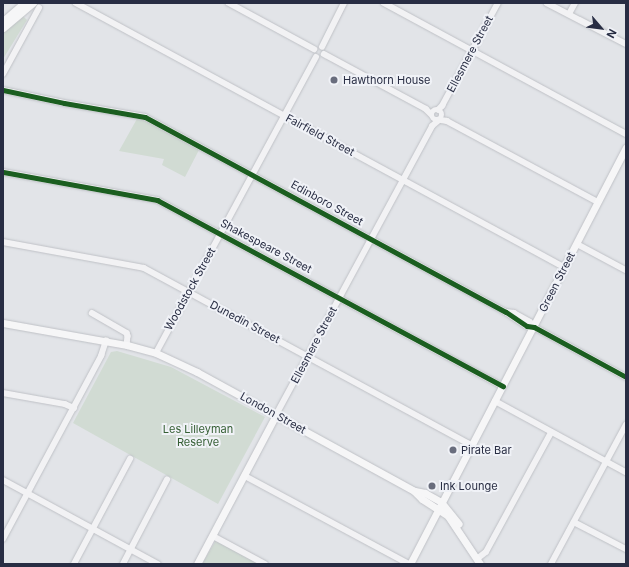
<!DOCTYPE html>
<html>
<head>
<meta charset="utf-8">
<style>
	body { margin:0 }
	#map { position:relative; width:629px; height:567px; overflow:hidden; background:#e2e4e8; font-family:Inter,sans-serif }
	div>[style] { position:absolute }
	.green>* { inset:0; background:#d1dbd3 }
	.roads { filter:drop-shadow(0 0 1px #bfc1c6) drop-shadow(0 0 1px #bfc1c6) }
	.minor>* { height:5.5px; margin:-2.75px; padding:0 2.75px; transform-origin:2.75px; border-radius:2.75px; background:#f2f2f4 }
	.minor>.ring { margin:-2.75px; padding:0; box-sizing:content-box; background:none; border:5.5px solid #f2f2f4; border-radius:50% }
	.major>* { height:7px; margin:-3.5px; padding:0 3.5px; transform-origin:3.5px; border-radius:3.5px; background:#f6f6f7 }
	.cycleway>* { height:5px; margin:-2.5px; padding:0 2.5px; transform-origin:2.5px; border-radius:2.5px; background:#1b5e20 }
	.dots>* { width:11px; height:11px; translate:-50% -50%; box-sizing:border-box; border:2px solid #f0f2f7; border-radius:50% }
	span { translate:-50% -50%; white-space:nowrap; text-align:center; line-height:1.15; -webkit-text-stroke:4px #f0f2f7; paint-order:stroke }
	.street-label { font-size:11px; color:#282d43 }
	.poi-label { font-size:11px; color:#282d43 }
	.left { translate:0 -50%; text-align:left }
	.park-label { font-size:11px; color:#355f34 }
	.frame { position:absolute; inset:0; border:4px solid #282d43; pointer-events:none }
	.north { position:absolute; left:581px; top:8px; width:40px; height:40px; -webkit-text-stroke:3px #f0f2f7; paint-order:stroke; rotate:118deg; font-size:11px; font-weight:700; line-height:16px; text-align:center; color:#282d43 }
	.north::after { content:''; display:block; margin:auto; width:14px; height:18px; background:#282d43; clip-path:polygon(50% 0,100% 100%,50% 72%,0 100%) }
</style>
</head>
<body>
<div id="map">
	<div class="green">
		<div style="clip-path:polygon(23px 16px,27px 20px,3px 59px,3px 33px)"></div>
		<div style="clip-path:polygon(138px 117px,200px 148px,185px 177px,162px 165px,164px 159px,119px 151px)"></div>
		<div style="clip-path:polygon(117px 351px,171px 367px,265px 417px,218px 504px,73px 423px,111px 352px)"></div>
		<div style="clip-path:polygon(216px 540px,259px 564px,202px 564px)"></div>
	</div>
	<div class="roads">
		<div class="minor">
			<div style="left:76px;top:3px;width:555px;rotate:28.41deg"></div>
			<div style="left:229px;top:3px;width:97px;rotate:28.4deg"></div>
			<div style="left:384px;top:3px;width:275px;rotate:28.4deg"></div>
			<div style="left:547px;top:3px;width:89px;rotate:27.4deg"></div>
			<div style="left:569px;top:14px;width:13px;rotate:-61deg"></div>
			<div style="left:322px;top:47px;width:49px;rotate:-63.4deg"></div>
			<div style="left:324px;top:54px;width:116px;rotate:28.3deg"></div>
			<div style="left:426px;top:109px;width:7px;rotate:45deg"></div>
			<div style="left:3px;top:74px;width:75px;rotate:-61.4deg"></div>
			<div style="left:3px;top:90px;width:62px;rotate:12deg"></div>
			<div style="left:64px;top:103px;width:82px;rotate:9.8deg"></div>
			<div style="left:145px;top:117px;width:410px;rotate:28.4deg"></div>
			<div style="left:506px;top:312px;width:25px;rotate:34deg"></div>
			<div style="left:527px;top:326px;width:7px;rotate:8deg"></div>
			<div style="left:534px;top:327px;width:105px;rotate:28.5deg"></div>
			<div class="ring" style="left:431.5px;top:109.5px;width:5.5px;height:5.5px"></div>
			<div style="left:438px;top:110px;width:6px;rotate:-45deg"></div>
			<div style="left:442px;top:106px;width:117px;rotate:-61.5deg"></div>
			<div style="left:441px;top:120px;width:6px;rotate:9deg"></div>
			<div style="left:447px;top:121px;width:171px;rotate:28.2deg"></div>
			<div style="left:3px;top:172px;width:157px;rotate:10.3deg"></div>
			<div style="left:157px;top:200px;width:393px;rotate:28.3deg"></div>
			<div style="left:3px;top:242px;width:143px;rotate:10.4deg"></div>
			<div style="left:144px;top:268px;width:373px;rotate:28.4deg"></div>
			<div style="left:577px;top:244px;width:55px;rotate:28deg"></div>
			<div style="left:506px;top:312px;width:8px;rotate:7deg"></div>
			<div style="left:514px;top:313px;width:18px;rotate:29deg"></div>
			<div style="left:530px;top:322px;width:6px;rotate:51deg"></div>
			<div style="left:92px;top:313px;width:40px;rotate:29.7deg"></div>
			<div style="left:127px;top:333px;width:3px;rotate:72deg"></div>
			<div style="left:128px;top:336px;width:9px;rotate:96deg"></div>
			<div style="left:156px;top:353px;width:336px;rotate:-61.6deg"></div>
			<div style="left:3px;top:393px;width:63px;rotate:10.1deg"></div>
			<div style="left:65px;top:404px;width:10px;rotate:24deg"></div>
			<div style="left:495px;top:401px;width:149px;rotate:28.5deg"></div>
			<div style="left:276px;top:415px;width:328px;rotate:-61.6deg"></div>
			<div style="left:432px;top:126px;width:8px;rotate:-40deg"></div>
			<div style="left:245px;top:476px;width:186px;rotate:28.2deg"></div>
			<div style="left:3px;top:480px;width:176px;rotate:28.5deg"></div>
			<div style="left:574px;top:522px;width:59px;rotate:27.4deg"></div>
			<div style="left:213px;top:536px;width:59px;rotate:28.3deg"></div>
			<div style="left:3px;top:539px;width:208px;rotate:-61.8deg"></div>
			<div style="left:101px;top:356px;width:16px;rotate:-72deg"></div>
			<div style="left:477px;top:559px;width:11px;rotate:-38deg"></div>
			<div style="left:486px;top:552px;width:136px;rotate:-61.4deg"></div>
			<div style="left:74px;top:564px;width:119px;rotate:-61.9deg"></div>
			<div style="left:123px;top:564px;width:95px;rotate:-62.4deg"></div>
			<div style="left:551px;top:564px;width:158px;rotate:-61.7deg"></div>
		</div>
		<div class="major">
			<div style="left:3px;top:21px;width:28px;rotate:-41deg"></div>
			<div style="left:3px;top:28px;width:39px;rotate:-40deg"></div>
			<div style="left:3px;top:323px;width:126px;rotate:10.1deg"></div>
			<div style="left:127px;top:345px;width:30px;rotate:15deg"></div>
			<div style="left:156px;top:353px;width:45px;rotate:24.9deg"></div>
			<div style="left:197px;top:372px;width:247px;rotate:28.7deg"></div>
			<div style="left:414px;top:491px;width:11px;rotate:45deg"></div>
			<div style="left:422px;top:499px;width:31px;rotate:33deg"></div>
			<div style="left:448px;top:516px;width:58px;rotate:56.3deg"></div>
			<div style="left:415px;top:491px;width:10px;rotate:11deg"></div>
			<div style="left:425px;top:493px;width:18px;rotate:29deg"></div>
			<div style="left:441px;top:502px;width:28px;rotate:51deg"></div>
			<div style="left:197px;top:564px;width:169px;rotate:-62.1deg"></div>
			<div style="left:410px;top:564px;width:469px;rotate:-62.6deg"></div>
		</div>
	</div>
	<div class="cycleway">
		<div style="left:3px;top:90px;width:62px;rotate:12deg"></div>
		<div style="left:64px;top:103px;width:82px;rotate:9.8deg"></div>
		<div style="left:145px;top:117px;width:410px;rotate:28.4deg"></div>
		<div style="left:506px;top:312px;width:25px;rotate:34deg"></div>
		<div style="left:527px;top:326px;width:7px;rotate:8deg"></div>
		<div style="left:534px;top:327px;width:105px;rotate:28.5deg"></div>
		<div style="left:3px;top:172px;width:157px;rotate:10.3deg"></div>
		<div style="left:157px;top:200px;width:393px;rotate:28.3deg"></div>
	</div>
	<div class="dots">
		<div style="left:334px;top:80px;background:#696d7d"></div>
		<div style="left:453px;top:450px;background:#696d7d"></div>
		<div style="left:432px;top:486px;background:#696d7d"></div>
	</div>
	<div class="street-label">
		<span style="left:470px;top:54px;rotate:-62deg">Ellesmere Street</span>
		<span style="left:320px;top:135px;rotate:28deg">Fairfield Street</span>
		<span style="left:327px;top:203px;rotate:29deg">Edinboro Street</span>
		<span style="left:266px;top:246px;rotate:28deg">Shakespeare Street</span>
		<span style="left:557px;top:282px;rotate:-63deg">Green Street</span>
		<span style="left:190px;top:289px;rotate:-61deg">Woodstock Street</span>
		<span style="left:245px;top:322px;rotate:28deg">Dunedin Street</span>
		<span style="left:314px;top:345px;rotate:-62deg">Ellesmere Street</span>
		<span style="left:273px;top:413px;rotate:29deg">London Street</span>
	</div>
	<div class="poi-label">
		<span class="left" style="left:343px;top:80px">Hawthorn House</span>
		<span class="left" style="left:461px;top:450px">Pirate Bar</span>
		<span class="left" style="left:440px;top:486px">Ink Lounge</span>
	</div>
	<div class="park-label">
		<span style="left:198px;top:436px">Les Lilleyman<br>Reserve</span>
	</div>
	<div class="frame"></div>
	<div class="north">N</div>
</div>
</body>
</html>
